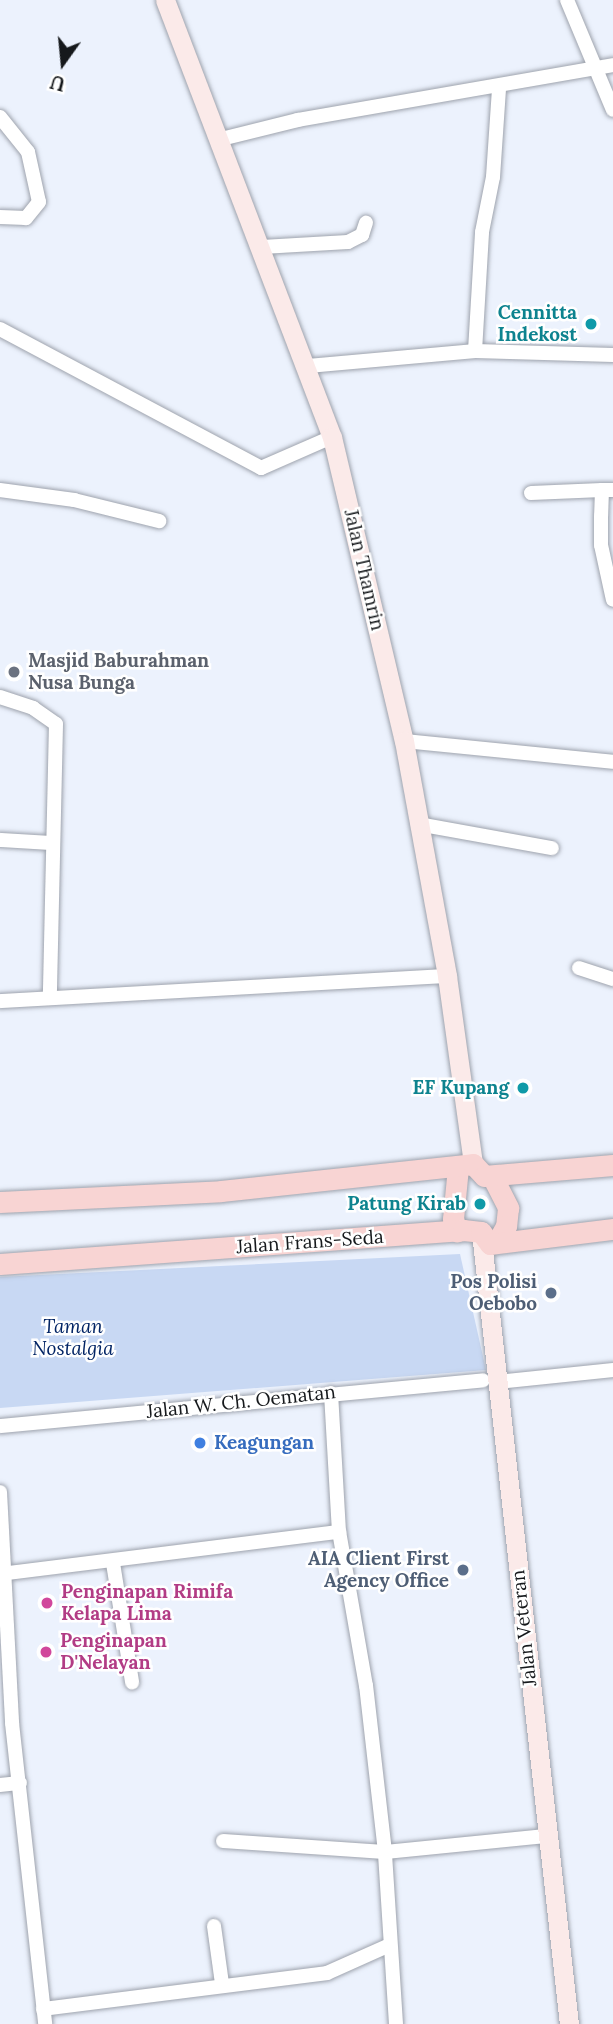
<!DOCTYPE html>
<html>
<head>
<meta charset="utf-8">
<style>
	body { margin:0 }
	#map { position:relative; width:613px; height:2024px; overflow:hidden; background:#ecf2fd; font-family:Lora,serif }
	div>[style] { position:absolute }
	.green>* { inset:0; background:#c8d8f3 }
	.roads { filter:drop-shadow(0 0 2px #9ea3ad) drop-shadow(0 0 2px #9ea3ad) }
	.minor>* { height:14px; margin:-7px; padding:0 7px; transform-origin:7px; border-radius:7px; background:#fff }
	.secondary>* { height:19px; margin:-9.5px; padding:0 9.5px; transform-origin:9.5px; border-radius:9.5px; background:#fbeae9 }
	.primary>* { height:21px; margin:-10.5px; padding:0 10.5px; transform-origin:10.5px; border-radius:10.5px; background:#f8d4d3 }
	.dots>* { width:19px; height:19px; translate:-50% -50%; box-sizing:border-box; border:4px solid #fff; border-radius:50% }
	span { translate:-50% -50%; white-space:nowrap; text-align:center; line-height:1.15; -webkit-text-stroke:5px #fff; paint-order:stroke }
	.culture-label { font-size:19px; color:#0d838f; font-weight:700 }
	.right { translate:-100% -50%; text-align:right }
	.street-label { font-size:19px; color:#16191c }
	.worship-label { font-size:19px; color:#5b616d; font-weight:700 }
	.left { translate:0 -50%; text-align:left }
	.service-label { font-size:19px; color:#4e5e75; font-weight:700 }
	.park-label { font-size:19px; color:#012364; font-style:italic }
	.shop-label { font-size:19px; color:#366cbe; font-weight:700 }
	.hotel-label { font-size:19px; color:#b23c85; font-weight:700 }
	.north { position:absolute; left:28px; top:28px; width:70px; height:70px; -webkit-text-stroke:5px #fff; paint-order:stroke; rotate:195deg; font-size:19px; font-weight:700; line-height:28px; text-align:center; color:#16191c }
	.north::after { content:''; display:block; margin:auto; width:24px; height:32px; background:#16191c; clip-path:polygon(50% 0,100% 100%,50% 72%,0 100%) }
</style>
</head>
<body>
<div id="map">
	<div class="green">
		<div style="clip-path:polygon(460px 1254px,486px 1370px,0 1408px,0 1277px)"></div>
	</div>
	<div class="roads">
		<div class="minor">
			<div style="left:567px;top:0;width:119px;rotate:67.3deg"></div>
			<div style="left:0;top:117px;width:45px;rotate:51.3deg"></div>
			<div style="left:28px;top:152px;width:51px;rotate:77.6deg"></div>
			<div style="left:39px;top:202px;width:21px;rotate:129deg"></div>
			<div style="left:26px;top:218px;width:26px;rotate:-178deg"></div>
			<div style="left:221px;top:139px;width:79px;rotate:-13.9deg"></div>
			<div style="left:298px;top:120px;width:320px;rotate:-9.9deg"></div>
			<div style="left:262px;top:247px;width:86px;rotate:-3.3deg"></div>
			<div style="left:348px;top:242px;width:16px;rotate:-27deg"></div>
			<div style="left:362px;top:235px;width:13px;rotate:-72deg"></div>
			<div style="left:0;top:329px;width:296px;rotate:28deg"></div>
			<div style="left:261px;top:468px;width:77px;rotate:-23.6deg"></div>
			<div style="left:475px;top:351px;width:119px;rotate:-86.6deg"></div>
			<div style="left:482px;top:232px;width:56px;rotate:-78.7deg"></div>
			<div style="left:493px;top:177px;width:89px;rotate:-86.1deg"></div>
			<div style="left:308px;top:366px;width:168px;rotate:-5.1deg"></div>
			<div style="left:475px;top:351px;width:138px;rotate:1.7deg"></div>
			<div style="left:0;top:490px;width:75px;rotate:7.7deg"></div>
			<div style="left:74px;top:500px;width:88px;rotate:13.9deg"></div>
			<div style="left:613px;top:490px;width:11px;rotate:180deg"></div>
			<div style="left:602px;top:490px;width:26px;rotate:92deg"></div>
			<div style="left:601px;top:516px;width:29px;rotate:90deg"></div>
			<div style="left:601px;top:545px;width:56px;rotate:77.7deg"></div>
			<div style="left:531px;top:493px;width:71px;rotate:-2.4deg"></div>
			<div style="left:0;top:697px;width:35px;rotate:18deg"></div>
			<div style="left:33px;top:708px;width:28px;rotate:35deg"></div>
			<div style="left:56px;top:724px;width:273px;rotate:91.3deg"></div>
			<div style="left:404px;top:741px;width:210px;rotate:5.7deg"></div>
			<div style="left:418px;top:824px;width:136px;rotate:10.2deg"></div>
			<div style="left:0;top:840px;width:52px;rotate:3.3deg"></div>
			<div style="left:579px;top:968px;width:36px;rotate:18deg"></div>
			<div style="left:0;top:1001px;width:448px;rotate:-3.2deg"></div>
			<div style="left:497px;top:1382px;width:117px;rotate:-5.9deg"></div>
			<div style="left:0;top:1426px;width:485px;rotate:-5.4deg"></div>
			<div style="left:0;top:1492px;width:231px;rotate:87deg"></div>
			<div style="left:12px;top:1723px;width:303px;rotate:83.7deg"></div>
			<div style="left:113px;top:1563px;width:121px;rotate:80.9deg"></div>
			<div style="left:0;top:1574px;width:342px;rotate:-7.1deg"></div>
			<div style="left:0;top:1785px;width:20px;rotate:-6deg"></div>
			<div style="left:223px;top:1841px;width:162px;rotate:3.9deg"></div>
			<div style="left:385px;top:1852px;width:167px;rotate:-96.5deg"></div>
			<div style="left:366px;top:1686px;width:156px;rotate:-99.9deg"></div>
			<div style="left:339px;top:1532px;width:139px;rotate:-93.3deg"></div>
			<div style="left:214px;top:1926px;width:59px;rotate:82.1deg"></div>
			<div style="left:43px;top:2009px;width:286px;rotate:-7.2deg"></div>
			<div style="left:327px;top:1973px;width:69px;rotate:-24deg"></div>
			<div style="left:396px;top:2024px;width:172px;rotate:-93.7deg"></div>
			<div style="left:385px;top:1852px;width:162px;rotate:-5.7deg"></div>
		</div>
		<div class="secondary">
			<div style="left:165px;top:0;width:468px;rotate:69.1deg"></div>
			<div style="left:332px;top:437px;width:312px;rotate:76.7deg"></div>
			<div style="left:404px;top:741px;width:239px;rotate:79.6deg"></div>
			<div style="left:447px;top:976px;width:190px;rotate:82.1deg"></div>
			<div style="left:481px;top:1232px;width:797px;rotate:83.66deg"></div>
		</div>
		<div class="primary">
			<div style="left:458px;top:1167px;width:52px;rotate:95.5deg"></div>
			<div style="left:453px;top:1219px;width:13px;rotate:72deg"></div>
			<div style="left:457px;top:1231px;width:6px;rotate:-9deg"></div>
			<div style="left:492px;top:1176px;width:36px;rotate:63deg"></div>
			<div style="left:508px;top:1208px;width:18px;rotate:96deg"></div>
			<div style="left:506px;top:1226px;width:18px;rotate:119deg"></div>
			<div style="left:0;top:1202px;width:221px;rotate:-2.8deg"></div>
			<div style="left:221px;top:1191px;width:253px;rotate:-6.1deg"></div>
			<div style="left:473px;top:1164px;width:16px;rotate:47deg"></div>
			<div style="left:484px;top:1176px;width:129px;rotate:-4.9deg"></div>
			<div style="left:0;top:1264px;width:464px;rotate:-4.2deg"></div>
			<div style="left:463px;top:1230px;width:18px;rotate:6deg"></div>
			<div style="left:481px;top:1232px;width:15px;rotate:53deg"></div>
			<div style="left:490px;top:1244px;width:124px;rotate:-7deg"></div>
		</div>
	</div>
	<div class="dots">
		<div style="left:591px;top:324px;background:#0f9aa8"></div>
		<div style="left:14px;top:672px;background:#6b7280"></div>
		<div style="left:523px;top:1088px;background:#0f9aa8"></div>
		<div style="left:480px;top:1204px;background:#0f9aa8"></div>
		<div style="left:551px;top:1293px;background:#5c6f8a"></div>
		<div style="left:200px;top:1443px;background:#3f7fe0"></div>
		<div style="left:463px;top:1570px;background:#5c6f8a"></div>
		<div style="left:47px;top:1603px;background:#d1479c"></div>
		<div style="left:46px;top:1652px;background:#d1479c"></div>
	</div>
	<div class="culture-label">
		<span class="right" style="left:577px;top:324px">Cennitta<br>Indekost</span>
		<span class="right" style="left:509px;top:1088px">EF Kupang</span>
		<span class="right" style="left:466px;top:1204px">Patung Kirab</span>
	</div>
	<div class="street-label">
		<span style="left:364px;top:570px;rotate:77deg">Jalan Thamrin</span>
		<span style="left:310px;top:1242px;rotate:-4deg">Jalan Frans-Seda</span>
		<span style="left:241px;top:1402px;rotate:-6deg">Jalan W. Ch. Oematan</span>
		<span style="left:524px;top:1628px;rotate:-96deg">Jalan Veteran</span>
	</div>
	<div class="worship-label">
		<span class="left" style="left:28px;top:672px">Masjid Baburahman<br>Nusa Bunga</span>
	</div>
	<div class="service-label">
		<span class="right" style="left:537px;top:1293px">Pos Polisi<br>Oebobo</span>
		<span class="right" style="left:449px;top:1570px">AIA Client First<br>Agency Office</span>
	</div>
	<div class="park-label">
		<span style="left:73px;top:1338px">Taman<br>Nostalgia</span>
	</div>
	<div class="shop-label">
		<span class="left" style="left:214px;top:1443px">Keagungan</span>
	</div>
	<div class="hotel-label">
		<span class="left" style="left:61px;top:1603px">Penginapan Rimifa<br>Kelapa Lima</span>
		<span class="left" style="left:60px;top:1652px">Penginapan<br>D'Nelayan</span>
	</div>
	<div class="north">U</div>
</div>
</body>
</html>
